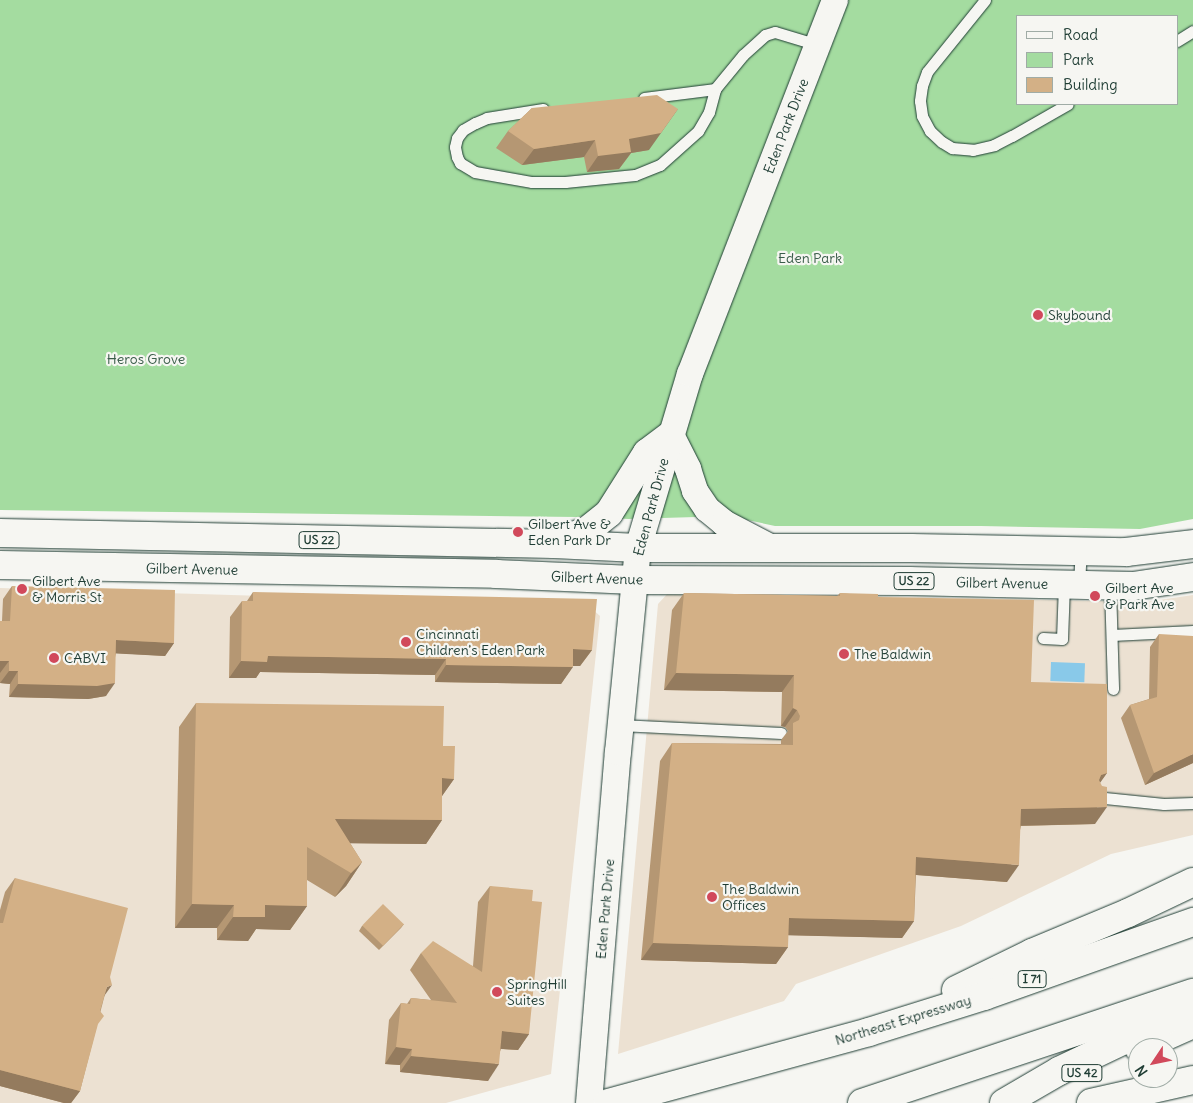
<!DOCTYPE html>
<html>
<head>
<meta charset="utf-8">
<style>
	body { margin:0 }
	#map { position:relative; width:1193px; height:1103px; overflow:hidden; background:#f6f6f2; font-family:Delius,sans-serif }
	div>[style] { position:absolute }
	.built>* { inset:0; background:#ece1d2 }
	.green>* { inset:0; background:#a4dca0 }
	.water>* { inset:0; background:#89c9e9; transform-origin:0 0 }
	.roads { filter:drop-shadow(0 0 1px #1f3d34) drop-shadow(0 0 1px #1f3d34) }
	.service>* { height:11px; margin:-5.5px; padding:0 5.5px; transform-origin:5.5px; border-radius:5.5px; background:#f6f6f2 }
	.tertiary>* { height:26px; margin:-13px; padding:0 13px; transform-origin:13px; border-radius:13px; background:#f6f6f2 }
	.primary>* { height:28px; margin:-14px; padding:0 14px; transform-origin:14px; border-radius:14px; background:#f6f6f2 }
	.motorway>* { height:28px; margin:-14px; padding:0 14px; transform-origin:14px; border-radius:14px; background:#f6f6f2 }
	.wall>* { inset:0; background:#b59773 }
	.shaded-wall>* { inset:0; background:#947b5e }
	.building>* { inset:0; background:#d3b086; transform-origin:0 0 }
	.dots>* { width:14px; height:14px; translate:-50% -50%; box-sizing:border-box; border:2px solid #f6f6f2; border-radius:50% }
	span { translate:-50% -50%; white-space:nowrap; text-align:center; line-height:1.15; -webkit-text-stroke:4.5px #f6f6f2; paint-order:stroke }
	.shield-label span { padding:1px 4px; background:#f6f6f2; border:1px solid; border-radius:4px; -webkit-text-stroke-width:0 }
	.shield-label { font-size:12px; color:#1f3d34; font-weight:700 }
	.street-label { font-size:14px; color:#1f3d34 }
	.park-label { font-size:14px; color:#3a5d4a }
	.poi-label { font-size:14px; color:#1f3d34 }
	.left { translate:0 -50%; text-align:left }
	.legend { position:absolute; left:1016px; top:15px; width:162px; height:90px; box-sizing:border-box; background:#f6f6f2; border:1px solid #a0aca6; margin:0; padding:6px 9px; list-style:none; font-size:15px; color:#1f3d34 }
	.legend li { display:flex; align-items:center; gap:10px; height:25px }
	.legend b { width:25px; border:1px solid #a0aca6 }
	.north { position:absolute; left:1128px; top:1038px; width:50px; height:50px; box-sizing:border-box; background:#f6f6f2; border:1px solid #a0aca6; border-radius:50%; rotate:236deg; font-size:14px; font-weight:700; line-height:20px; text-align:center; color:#1f3d34 }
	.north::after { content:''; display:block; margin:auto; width:18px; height:22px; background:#d1495b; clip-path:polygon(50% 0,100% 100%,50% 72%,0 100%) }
</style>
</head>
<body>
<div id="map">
	<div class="built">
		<div style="clip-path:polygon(0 588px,589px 606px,600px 616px,551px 1074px,446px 1103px,0 1103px)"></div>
		<div style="clip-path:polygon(669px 592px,1146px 602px,1193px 595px,1193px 835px,1111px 854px,961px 926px,796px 984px,784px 1001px,618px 1054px,658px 604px)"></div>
	</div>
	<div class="green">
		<div style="clip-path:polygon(evenodd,0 0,1193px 0,1193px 519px,1140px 529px,981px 526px,775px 526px,738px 518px,724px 508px,719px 501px,702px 515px,696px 517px,628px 519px,614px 518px,598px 503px,588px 515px,578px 517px,0 510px,0 0,1017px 16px,1177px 16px,1177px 104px,1017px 104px,1017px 16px)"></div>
	</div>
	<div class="water">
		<div style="left:1051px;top:662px;width:34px;height:19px;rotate:2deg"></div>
	</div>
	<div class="roads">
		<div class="service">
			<div style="left:985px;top:0;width:92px;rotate:128.9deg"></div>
			<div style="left:927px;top:72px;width:15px;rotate:110deg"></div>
			<div style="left:922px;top:86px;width:15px;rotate:98deg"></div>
			<div style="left:920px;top:101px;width:15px;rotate:82deg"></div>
			<div style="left:922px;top:116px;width:17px;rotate:62deg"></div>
			<div style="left:930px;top:131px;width:16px;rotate:43deg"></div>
			<div style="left:942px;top:142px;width:12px;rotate:31deg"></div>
			<div style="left:952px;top:148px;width:21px;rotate:5deg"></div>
			<div style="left:973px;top:150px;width:22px;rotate:-13deg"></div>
			<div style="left:994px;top:145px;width:20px;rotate:-27deg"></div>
			<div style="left:1012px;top:136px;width:64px;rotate:-29.7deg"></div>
			<div style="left:1177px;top:41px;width:19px;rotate:-32deg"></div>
			<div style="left:644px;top:98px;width:72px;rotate:-7.2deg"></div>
			<div style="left:543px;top:109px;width:57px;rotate:170.9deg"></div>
			<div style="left:487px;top:118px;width:13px;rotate:157deg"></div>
			<div style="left:475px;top:123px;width:14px;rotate:150deg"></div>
			<div style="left:463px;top:130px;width:10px;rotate:127deg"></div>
			<div style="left:457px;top:138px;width:9px;rotate:103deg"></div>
			<div style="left:455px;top:147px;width:10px;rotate:79deg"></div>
			<div style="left:457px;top:157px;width:7px;rotate:63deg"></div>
			<div style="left:460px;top:163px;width:17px;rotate:31deg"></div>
			<div style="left:475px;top:172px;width:58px;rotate:10deg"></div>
			<div style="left:532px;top:182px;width:33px"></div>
			<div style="left:565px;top:182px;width:70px;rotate:-5.7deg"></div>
			<div style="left:635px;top:175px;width:27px;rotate:-22deg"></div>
			<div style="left:660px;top:165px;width:51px;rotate:-41.8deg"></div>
			<div style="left:698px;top:131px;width:22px;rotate:-60deg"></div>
			<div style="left:709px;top:112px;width:24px;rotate:-75deg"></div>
			<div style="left:715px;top:89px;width:44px;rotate:-50.5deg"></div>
			<div style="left:743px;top:55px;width:30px;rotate:-42deg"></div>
			<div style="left:765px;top:35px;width:10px;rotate:-17deg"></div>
			<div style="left:775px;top:32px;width:45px;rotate:16.8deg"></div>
			<div style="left:1079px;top:585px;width:34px;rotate:-87deg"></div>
			<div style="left:1110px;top:586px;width:103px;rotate:88.3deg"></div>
			<div style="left:1112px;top:635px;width:81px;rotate:-2.8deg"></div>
			<div style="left:1043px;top:638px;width:19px;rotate:3deg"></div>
			<div style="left:1062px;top:639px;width:54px;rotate:-87.9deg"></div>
			<div style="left:620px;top:725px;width:161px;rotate:2.8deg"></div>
			<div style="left:1095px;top:797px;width:69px;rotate:5.8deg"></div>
			<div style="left:1164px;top:804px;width:29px;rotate:-2deg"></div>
		</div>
		<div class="tertiary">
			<div style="left:671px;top:435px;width:38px;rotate:63deg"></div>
			<div style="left:688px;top:469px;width:23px;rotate:72deg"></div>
			<div style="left:695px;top:491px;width:22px;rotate:56deg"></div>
			<div style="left:707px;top:509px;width:22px;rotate:39deg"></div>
			<div style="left:724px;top:523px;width:54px;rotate:27.5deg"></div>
			<div style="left:589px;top:1103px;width:352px;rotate:-85.3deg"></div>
			<div style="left:618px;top:752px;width:205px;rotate:-84.4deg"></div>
			<div style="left:638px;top:548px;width:182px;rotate:-73.4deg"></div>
			<div style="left:690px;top:374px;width:401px;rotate:-68.8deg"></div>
		</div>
		<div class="primary">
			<div style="left:0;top:533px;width:554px;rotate:1.14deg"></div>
			<div style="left:554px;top:544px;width:84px;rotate:2.7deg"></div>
			<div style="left:638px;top:548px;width:273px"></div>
			<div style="left:911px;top:548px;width:215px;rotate:1.1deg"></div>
			<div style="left:1126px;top:552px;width:67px;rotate:-6.8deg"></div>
			<div style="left:560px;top:541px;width:30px;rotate:-21deg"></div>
			<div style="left:588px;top:530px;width:27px;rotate:-39deg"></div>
			<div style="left:609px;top:513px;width:71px;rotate:-57.7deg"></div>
			<div style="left:647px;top:453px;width:30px;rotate:-37deg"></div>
			<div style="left:0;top:565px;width:496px;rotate:1deg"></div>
			<div style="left:496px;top:574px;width:138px;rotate:2.5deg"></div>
			<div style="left:634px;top:580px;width:275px;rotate:0.2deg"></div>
			<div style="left:909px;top:581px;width:224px;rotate:1.3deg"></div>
			<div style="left:1133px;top:586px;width:61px;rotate:-8.5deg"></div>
			<div style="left:1139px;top:1048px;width:59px;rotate:-24deg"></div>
		</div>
		<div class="motorway">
			<div style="left:956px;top:990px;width:85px;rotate:-26deg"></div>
			<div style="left:1032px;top:953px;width:104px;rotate:-22.6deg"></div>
			<div style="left:1128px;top:913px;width:72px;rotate:-25.5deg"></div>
			<div style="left:608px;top:1103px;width:270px;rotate:-15.2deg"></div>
			<div style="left:869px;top:1032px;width:121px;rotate:-17.4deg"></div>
			<div style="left:984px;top:996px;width:222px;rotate:-19.5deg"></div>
			<div style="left:862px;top:1103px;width:349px;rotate:-18.4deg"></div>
			<div style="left:1004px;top:1103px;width:64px;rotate:-30.2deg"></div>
			<div style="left:1059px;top:1071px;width:116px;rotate:-25.5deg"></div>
			<div style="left:1164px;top:1021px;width:35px;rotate:-37deg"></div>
			<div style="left:1091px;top:1103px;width:105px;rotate:-12.7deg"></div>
		</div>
	</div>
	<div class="wall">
		<div style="clip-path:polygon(532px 108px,649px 150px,631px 153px,619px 169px,587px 172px,584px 157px,522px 165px,496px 148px,508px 131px)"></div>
		<div style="clip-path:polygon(12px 586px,174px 643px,165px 656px,116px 653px,106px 696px,88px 699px,9px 697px,10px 684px,0 683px,0 621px,2px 621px,3px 599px)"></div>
		<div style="clip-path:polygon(253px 592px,592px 650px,580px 666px,573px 666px,561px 684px,435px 682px,435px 675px,260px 672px,256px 678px,229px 678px,230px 617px,242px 601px,247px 601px)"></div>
		<div style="clip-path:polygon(684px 593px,837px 596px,840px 593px,878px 597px,1031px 682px,1107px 773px,1100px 782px,1095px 824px,1021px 826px,1007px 882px,916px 875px,914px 921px,902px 938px,788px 935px,788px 947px,776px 964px,641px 960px,660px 761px,672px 743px,781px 744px,781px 740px,788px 731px,785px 727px,781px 726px,782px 692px,664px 690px,672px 610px)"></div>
		<div style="clip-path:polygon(1159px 634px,1193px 763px,1145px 785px,1121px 718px,1130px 705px,1149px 699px,1150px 647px)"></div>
		<div style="clip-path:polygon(196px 703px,443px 746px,454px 779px,442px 796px,442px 820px,426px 844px,350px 843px,362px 862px,346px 886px,335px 897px,307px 880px,307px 906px,290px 930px,256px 929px,248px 941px,217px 940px,217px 928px,175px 928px,179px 727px)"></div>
		<div style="clip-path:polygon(15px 878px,105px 994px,80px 1091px,71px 1103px,64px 1103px,0 1086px,0 910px,5px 892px)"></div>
		<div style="clip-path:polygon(490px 886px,532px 901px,529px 1034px,518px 1050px,501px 1049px,488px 1081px,400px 1072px,400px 1065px,385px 1064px,389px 1020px,401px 1003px,407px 1004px,411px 998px,431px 1000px,410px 970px,421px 953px,473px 966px,478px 902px)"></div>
		<div style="clip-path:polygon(404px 924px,401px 928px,379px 950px,359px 931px,362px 926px)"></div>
	</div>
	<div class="shaded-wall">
		<div style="clip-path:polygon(678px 109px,649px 150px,631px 153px,619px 169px,587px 172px,598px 156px)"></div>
		<div style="clip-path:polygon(595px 140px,584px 157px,522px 165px,534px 149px)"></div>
		<div style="clip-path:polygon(116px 640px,174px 643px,165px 656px,107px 653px)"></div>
		<div style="clip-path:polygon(573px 649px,592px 650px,580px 666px,561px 666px)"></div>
		<div style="clip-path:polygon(268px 656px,446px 659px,435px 675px,260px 672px,256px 678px,229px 678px,241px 661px)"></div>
		<div style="clip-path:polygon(0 661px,9px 661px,0 673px)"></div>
		<div style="clip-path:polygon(446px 665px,573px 667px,561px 684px,435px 682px)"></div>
		<div style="clip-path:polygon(9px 671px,18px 671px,10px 684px,0 683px)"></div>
		<div style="clip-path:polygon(676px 673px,794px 675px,782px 692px,664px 690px)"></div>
		<div style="clip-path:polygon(115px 683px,106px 696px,88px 699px,9px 697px,18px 684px)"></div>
		<div style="clip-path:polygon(793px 708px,797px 710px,785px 727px,781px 726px)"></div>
		<div style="clip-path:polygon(1193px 754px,1193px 763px,1145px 785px,1154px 773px)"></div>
		<div style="clip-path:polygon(1107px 773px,1095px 790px,1101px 775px)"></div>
		<div style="clip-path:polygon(442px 778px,454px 779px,437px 803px)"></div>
		<div style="clip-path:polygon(1107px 807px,1095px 824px,1009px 826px,1021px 809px)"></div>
		<div style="clip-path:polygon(335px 819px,442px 820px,426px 844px,319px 843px)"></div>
		<div style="clip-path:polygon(916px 857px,1019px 865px,1007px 882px,904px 874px)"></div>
		<div style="clip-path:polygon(362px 862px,346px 886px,335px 897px,351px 873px)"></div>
		<div style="clip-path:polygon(192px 904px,234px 905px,217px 928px,175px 928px)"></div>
		<div style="clip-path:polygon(265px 905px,307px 906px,290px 930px,256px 929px,248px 941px,217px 940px,233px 917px)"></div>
		<div style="clip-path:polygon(789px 918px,914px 921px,902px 938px,777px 935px)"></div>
		<div style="clip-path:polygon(653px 943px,788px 947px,776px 964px,641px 960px)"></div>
		<div style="clip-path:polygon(112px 985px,102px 999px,107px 987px)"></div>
		<div style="clip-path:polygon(502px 1031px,529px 1034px,518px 1050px,490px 1048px)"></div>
		<div style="clip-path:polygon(396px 1047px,412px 1049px,400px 1065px,385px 1064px)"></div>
		<div style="clip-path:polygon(411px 1056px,499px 1064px,488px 1081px,400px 1072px)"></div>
		<div style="clip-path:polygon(0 1070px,80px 1091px,71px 1103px,64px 1103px,0 1086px)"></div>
	</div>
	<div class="building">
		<div style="clip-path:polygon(657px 95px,678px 109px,661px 133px,629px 139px,631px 152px,598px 156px,595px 140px,534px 149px,508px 131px,532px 108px)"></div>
		<div style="clip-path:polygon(12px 586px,175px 590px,174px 643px,116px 640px,115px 683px,97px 686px,18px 684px,18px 671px,9px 671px,9px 661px,0 661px,0 621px,10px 621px)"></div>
		<div style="clip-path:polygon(253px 592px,597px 599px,592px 650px,573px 649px,573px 667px,446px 665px,446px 659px,268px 656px,267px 662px,241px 661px,242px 601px,253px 601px)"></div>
		<div style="clip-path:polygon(684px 593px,840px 596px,840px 593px,878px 594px,878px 597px,1034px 600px,1031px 682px,1107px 684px,1107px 773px,1101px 775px,1099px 780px,1102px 786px,1107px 787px,1107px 807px,1021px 809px,1019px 865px,916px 857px,914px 921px,789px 918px,788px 947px,653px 943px,672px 743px,793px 745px,793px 723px,799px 720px,800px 716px,797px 710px,793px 708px,794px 675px,676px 673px)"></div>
		<div style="clip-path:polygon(1159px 634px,1193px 636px,1193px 754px,1154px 773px,1130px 705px,1157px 697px)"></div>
		<div style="clip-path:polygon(196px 703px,444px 706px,443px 746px,455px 746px,454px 779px,442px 778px,442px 820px,335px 819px,362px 862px,351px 873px,307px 847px,307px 906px,265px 905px,265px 917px,233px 917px,234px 905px,192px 904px)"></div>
		<div style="clip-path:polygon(15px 878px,128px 908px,110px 977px,112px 985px,107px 987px,100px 1011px,104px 1016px,98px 1024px,80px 1091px,0 1070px,0 923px,3px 923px)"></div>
		<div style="clip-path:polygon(490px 886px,533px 890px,532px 901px,542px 902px,529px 1034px,502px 1031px,499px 1064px,411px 1056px,412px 1049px,396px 1047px,401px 1003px,410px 1004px,411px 998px,457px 1003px,421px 953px,433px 941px,482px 972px)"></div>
		<div style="left:383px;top:904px;width:29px;height:30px;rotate:44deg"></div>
	</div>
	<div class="dots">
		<div style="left:1038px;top:315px;background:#d1495b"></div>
		<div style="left:518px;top:532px;background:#d1495b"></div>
		<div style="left:22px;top:589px;background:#d1495b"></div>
		<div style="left:1095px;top:596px;background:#d1495b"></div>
		<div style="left:406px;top:642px;background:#d1495b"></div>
		<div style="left:844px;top:654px;background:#d1495b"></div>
		<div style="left:54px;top:658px;background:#d1495b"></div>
		<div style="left:712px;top:897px;background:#d1495b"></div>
		<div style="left:497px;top:992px;background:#d1495b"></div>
	</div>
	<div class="shield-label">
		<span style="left:319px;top:540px">US 22</span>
		<span style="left:914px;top:581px">US 22</span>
		<span style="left:1032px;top:979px">I 71</span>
		<span style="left:1082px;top:1073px">US 42</span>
	</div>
	<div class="street-label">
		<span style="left:786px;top:126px;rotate:-69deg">Eden Park Drive</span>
		<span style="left:651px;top:507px;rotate:-75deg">Eden Park Drive</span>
		<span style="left:192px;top:569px;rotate:1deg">Gilbert Avenue</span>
		<span style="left:597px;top:578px;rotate:2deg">Gilbert Avenue</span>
		<span style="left:1002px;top:583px;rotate:1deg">Gilbert Avenue</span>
		<span style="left:605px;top:909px;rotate:-85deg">Eden Park Drive</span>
		<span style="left:903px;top:1020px;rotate:-17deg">Northeast Expressway</span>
	</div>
	<div class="park-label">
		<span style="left:810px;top:258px">Eden Park</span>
		<span style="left:146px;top:359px">Heros Grove</span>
	</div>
	<div class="poi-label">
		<span class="left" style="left:1048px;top:315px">Skybound</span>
		<span class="left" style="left:528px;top:532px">Gilbert Ave &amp;<br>Eden Park Dr</span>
		<span class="left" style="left:32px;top:589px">Gilbert Ave<br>&amp; Morris St</span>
		<span class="left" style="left:1105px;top:596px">Gilbert Ave<br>&amp; Park Ave</span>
		<span class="left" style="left:416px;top:642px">Cincinnati<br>Children's Eden Park</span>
		<span class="left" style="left:854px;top:654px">The Baldwin</span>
		<span class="left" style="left:64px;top:658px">CABVI</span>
		<span class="left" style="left:722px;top:897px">The Baldwin<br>Offices</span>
		<span class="left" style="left:507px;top:992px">SpringHill<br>Suites</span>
	</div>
	<ul class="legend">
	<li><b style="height:6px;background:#f6f6f2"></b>Road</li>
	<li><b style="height:14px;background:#a4dca0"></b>Park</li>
	<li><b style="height:14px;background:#d3b086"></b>Building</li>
	</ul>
	<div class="north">N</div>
</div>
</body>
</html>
